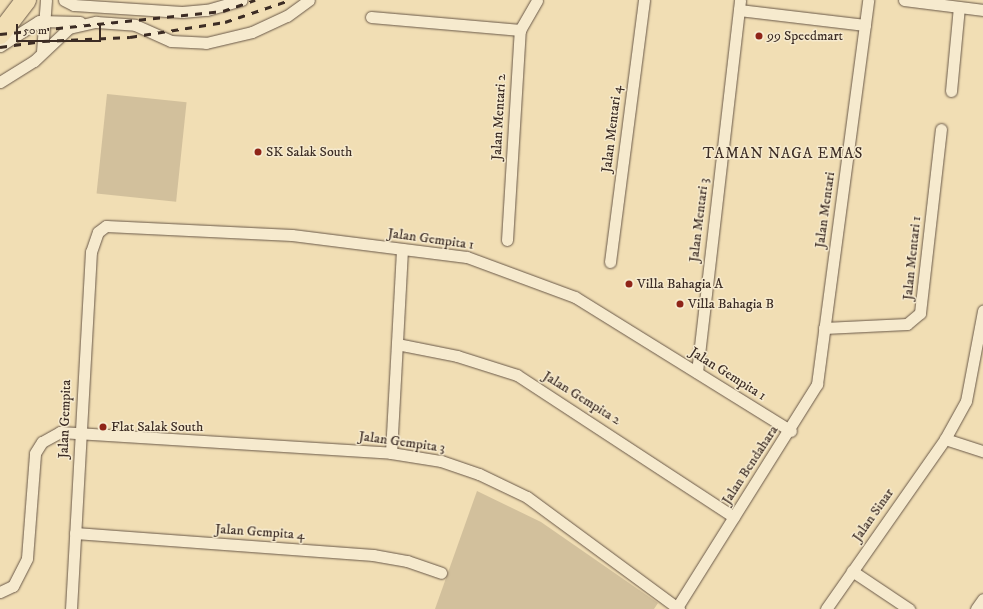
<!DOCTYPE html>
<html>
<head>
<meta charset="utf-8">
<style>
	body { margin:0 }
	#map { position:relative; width:983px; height:609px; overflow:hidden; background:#f1deb4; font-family:"IM FELL DW Pica",serif }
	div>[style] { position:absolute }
	.green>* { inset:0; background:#d2c09c; transform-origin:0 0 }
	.roads { filter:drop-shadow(0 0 1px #695848) drop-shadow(0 0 1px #695848) }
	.minor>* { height:11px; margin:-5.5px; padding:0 5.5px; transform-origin:5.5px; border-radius:5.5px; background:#f6eace }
	.motorway>* { height:20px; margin:-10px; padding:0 10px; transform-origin:10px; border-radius:10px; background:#f1deb4 }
	.rail>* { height:3px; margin-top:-1.5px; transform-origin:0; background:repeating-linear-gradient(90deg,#3c2c24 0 7px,transparent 0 14px) }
	.dots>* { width:11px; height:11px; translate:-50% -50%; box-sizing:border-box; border:2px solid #f6eace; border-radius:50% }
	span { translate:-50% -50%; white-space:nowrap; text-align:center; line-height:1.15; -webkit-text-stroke:3px #f6eace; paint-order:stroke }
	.poi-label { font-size:14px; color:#3c2c24 }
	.left { translate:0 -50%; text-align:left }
	.street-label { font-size:14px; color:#3c2c24 }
	.neighbourhood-label { font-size:15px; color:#3c2c24; letter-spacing:1px }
	.scale { position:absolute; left:16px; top:24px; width:85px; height:18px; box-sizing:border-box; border:2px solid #3c2c24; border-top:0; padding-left:5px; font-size:12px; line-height:14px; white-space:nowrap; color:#3c2c24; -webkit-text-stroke:3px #f6eace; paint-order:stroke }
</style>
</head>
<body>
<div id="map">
	<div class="green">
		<div style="left:107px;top:94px;width:80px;height:100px;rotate:6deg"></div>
		<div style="clip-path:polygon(477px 491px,541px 522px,658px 603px,654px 609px,435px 609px)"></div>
	</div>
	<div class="roads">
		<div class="minor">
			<div style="left:64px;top:0;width:11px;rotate:27deg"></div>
			<div style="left:74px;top:5px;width:108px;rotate:3.7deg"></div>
			<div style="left:182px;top:12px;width:25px;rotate:-5deg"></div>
			<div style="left:207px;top:10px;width:36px;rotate:-16deg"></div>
			<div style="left:904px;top:0;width:80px;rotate:7.2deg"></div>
			<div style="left:739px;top:10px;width:127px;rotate:6.8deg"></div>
			<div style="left:371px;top:17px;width:150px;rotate:5deg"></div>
			<div style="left:0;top:46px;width:46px;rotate:-32.7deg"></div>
			<div style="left:39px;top:21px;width:41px;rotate:1.4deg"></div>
			<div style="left:42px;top:52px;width:52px;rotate:-85.6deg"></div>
			<div style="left:0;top:82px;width:40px;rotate:-32deg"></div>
			<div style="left:34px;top:61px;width:48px;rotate:-43.3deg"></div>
			<div style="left:69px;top:28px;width:28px;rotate:-13deg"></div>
			<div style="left:96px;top:22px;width:39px;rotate:4deg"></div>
			<div style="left:135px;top:25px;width:39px;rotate:24deg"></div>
			<div style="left:171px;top:41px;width:35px;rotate:3deg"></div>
			<div style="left:206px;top:43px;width:47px;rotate:-13.4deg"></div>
			<div style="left:252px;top:32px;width:38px;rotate:-25deg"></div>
			<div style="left:287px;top:16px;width:27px;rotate:-36deg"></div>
			<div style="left:951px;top:91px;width:84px;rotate:-84.6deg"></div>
			<div style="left:507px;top:240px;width:210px;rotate:-86.5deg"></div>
			<div style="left:520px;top:30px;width:34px;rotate:-60deg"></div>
			<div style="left:610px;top:262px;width:264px;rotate:-82.6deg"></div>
			<div style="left:824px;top:328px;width:83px;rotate:-2.8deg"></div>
			<div style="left:907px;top:324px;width:17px;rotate:-40deg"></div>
			<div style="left:920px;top:313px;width:185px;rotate:-83.5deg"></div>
			<div style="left:397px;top:344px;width:61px;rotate:11.3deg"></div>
			<div style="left:457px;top:356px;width:63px;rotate:17.6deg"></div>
			<div style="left:517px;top:375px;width:259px;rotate:33.2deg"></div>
			<div style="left:697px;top:372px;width:374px;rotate:-83.4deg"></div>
			<div style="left:945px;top:439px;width:40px;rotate:18deg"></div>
			<div style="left:391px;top:453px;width:204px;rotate:-86.9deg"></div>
			<div style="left:75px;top:533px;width:299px;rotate:4.2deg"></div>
			<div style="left:373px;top:555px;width:35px;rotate:10deg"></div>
			<div style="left:407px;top:561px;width:36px;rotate:19deg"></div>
			<div style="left:852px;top:571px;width:69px;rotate:33.7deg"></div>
			<div style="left:0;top:592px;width:14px;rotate:-25deg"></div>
			<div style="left:13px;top:586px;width:31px;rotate:-63deg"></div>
			<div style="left:27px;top:558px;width:105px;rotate:-85.6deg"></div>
			<div style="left:35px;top:453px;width:13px;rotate:-58deg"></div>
			<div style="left:42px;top:442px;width:21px;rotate:-29deg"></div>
			<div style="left:60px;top:432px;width:332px;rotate:3.6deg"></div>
			<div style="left:391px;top:453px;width:51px;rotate:9.1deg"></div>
			<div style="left:441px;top:461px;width:40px;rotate:18.9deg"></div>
			<div style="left:479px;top:474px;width:53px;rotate:25.6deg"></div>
			<div style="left:527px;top:497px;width:189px;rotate:36.4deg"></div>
			<div style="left:71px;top:609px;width:358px;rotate:-86.8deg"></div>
			<div style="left:91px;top:252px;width:21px;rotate:-71deg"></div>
			<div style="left:98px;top:232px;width:10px;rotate:-37deg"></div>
			<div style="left:106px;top:226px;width:186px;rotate:2.8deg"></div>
			<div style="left:292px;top:235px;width:176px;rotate:7.2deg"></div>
			<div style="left:467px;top:257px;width:115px;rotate:20.3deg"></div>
			<div style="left:575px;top:297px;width:254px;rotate:31.8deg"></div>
			<div style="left:676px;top:609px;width:266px;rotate:-57.9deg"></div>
			<div style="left:817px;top:384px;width:387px;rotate:-82.4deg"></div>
			<div style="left:826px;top:609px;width:208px;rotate:-55deg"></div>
			<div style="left:945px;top:439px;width:43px;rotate:-61.1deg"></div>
			<div style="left:966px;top:401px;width:92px;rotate:-79.3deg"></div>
			<div style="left:976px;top:609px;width:12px;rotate:-55deg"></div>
		</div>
		<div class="motorway">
			<div style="left:0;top:34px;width:43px;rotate:-52.6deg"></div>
		</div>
	</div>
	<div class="rail">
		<div style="left:0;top:34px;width:224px;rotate:-5.9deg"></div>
		<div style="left:223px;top:11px;width:34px;rotate:-19deg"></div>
		<div style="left:0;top:47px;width:43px;rotate:-7.9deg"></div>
		<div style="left:43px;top:41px;width:87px;rotate:-2.6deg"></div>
		<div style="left:130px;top:37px;width:96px;rotate:-9deg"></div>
		<div style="left:225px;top:22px;width:69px;rotate:-18.7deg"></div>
	</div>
	<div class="dots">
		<div style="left:759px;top:36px;background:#8f2418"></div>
		<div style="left:258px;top:152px;background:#8f2418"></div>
		<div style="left:629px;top:284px;background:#8f2418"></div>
		<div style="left:680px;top:304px;background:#8f2418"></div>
		<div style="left:103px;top:427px;background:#8f2418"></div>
	</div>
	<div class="poi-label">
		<span class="left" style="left:767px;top:36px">99 Speedmart</span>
		<span class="left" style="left:266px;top:152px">SK Salak South</span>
		<span class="left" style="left:637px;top:284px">Villa Bahagia A</span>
		<span class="left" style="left:688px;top:304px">Villa Bahagia B</span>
		<span class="left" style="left:111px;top:427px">Flat Salak South</span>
	</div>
	<div class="street-label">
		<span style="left:499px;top:117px;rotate:-87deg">Jalan Mentari 2</span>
		<span style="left:612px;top:129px;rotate:-83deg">Jalan Mentari 4</span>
		<span style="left:825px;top:210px;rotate:-82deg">Jalan Mentari</span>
		<span style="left:699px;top:220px;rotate:-83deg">Jalan Mentari 3</span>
		<span style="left:431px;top:239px;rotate:8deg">Jalan Gempita 1</span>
		<span style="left:912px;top:258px;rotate:-84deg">Jalan Mentari 1</span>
		<span style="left:728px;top:374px;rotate:32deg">Jalan Gempita 1</span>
		<span style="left:582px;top:398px;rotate:32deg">Jalan Gempita 2</span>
		<span style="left:65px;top:419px;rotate:-88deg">Jalan Gempita</span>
		<span style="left:402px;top:442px;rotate:8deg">Jalan Gempita 3</span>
		<span style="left:750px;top:465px;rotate:-57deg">Jalan Bendahara</span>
		<span style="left:873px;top:515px;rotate:-55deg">Jalan Sinar</span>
		<span style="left:260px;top:532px;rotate:4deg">Jalan Gempita 4</span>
	</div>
	<div class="neighbourhood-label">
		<span style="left:783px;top:154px">TAMAN NAGA EMAS</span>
	</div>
	<div class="scale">50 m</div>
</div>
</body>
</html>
